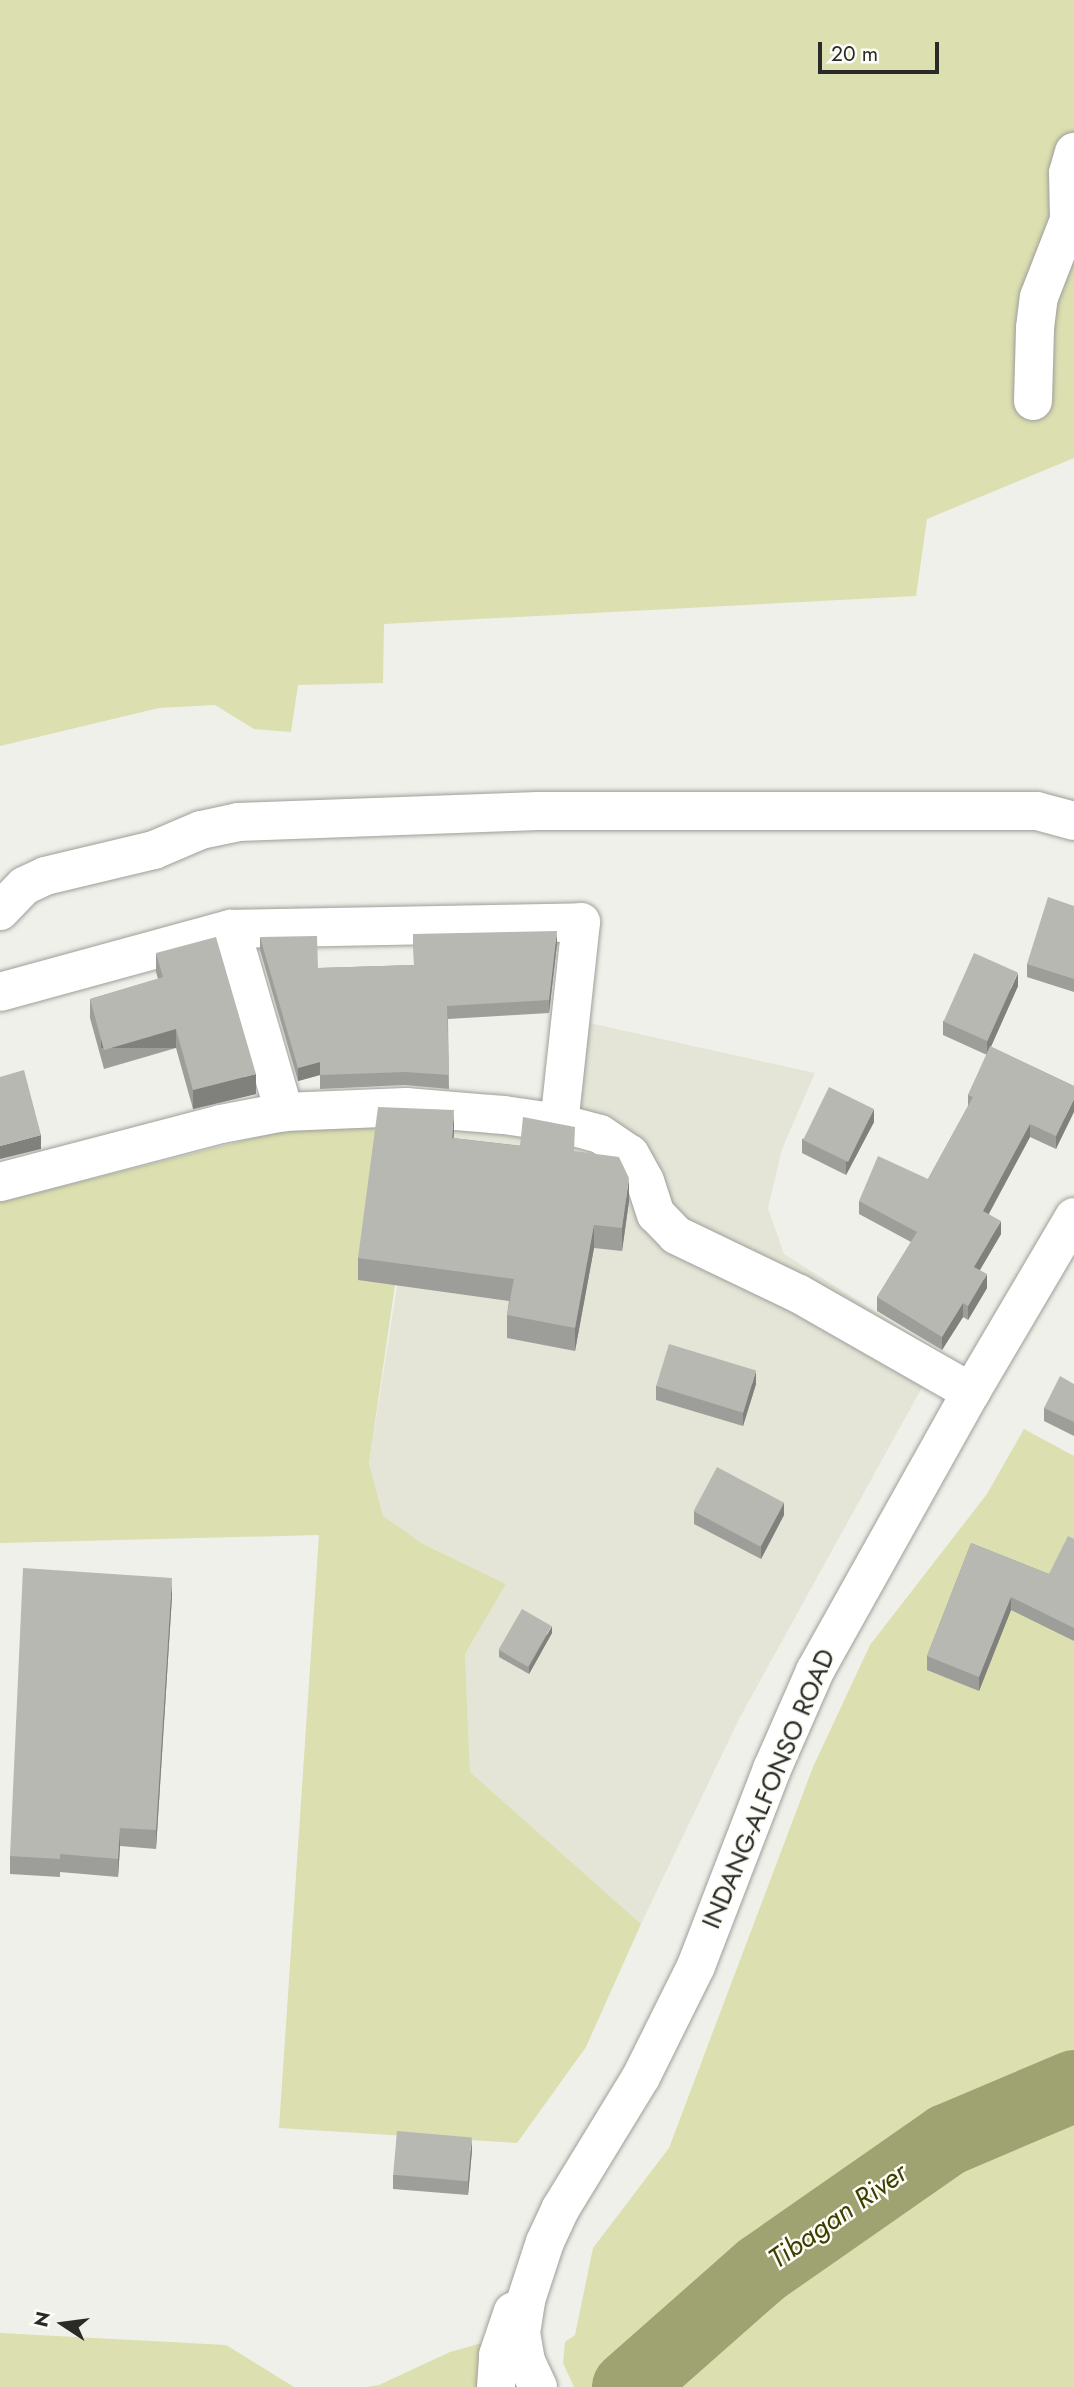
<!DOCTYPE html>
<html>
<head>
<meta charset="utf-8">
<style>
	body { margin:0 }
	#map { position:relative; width:1074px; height:2387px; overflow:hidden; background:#eff0e9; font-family:Jost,sans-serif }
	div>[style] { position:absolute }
	.built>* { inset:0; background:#e4e5d7 }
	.green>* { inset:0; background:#dcdfb0 }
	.river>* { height:72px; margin:-36px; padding:0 36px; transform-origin:36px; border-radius:36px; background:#9fa271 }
	.roads { filter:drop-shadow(0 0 2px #9e9f99) drop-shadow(0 0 2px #9e9f99) }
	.minor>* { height:38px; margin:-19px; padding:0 19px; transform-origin:19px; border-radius:19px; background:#fff }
	.major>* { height:38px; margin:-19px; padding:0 19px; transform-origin:19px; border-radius:19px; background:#fff }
	.wall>* { inset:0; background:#9d9e99 }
	.shaded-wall>* { inset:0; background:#80817d; transform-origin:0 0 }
	.building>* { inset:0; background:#b7b8b2; transform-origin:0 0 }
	span { translate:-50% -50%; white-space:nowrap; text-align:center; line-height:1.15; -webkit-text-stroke:5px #fdfdf7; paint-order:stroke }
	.street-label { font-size:26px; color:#2a2b28 }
	.water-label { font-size:28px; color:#3e3e00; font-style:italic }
	.north { position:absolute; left:28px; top:2289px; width:70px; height:70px; -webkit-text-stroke:5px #fdfdf7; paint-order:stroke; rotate:283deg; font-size:19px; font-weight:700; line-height:28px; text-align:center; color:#2a2b28 }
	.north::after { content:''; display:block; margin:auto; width:24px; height:32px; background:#2a2b28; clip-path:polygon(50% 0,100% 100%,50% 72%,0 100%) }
	.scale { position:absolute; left:818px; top:42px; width:121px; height:32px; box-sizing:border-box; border:4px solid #2a2b28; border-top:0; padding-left:9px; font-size:21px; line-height:24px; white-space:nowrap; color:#2a2b28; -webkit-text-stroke:5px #fdfdf7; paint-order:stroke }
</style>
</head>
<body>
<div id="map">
	<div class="built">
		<div style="clip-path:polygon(585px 1022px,815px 1073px,782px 1149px,768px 1208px,784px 1254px,941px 1353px,739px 1719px,641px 1924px,470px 1772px,465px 1654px,506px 1584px,423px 1544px,383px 1517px,369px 1463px,397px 1286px,379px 1120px,576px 1141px)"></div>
	</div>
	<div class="green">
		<div style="clip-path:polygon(0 0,1074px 0,1074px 458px,927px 519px,916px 596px,384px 624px,383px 683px,298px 685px,291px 732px,254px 729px,215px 705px,159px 708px,0 746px)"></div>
		<div style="clip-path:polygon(379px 1120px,395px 1285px,369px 1463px,383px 1516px,423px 1544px,506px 1584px,465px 1654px,470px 1772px,641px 1924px,586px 2047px,517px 2143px,279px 2128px,319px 1535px,0 1543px,0 1202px,282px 1131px)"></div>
		<div style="clip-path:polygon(1024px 1429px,1074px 1456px,1074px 2387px,574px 2387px,563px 2363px,565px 2342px,575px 2335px,593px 2248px,669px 2148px,813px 1767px,870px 1645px,987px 1494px)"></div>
		<div style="clip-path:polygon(0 2333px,226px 2345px,294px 2387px,0 2387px)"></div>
		<div style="clip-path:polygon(489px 2341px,510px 2387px,366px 2387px,379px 2385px,450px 2352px)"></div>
	</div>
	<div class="river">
		<div style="left:628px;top:2387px;width:179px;rotate:-41.4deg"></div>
		<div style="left:762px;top:2269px;width:226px;rotate:-34.9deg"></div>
		<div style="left:947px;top:2140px;width:138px;rotate:-23deg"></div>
	</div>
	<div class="roads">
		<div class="minor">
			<div style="left:1033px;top:401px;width:73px;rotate:-88.4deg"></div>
			<div style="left:1035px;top:328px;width:31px;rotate:-83deg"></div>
			<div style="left:1039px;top:297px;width:83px;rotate:-68.7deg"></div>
			<div style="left:1069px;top:220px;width:47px;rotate:-91.2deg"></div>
			<div style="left:1068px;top:173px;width:22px;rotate:-74deg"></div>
			<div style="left:0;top:911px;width:35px;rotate:-46deg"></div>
			<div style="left:24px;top:886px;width:23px;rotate:-25deg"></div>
			<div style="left:45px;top:876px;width:112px;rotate:-13.4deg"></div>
			<div style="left:154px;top:850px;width:51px;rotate:-23.1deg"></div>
			<div style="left:201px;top:830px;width:38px;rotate:-12deg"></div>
			<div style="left:238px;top:822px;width:300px;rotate:-2.1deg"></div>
			<div style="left:538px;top:811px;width:499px"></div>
			<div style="left:1037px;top:811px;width:38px;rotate:15deg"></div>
			<div style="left:231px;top:929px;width:191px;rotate:73.8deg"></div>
			<div style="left:0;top:992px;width:239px;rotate:-15.3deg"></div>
			<div style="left:231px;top:929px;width:350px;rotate:-1.1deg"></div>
			<div style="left:581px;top:922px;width:202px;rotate:96.2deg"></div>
			<div style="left:0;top:1182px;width:228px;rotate:-14.7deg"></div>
			<div style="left:221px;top:1124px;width:64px;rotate:-10.8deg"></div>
			<div style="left:284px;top:1112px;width:122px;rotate:-2.3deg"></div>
			<div style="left:406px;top:1107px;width:98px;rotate:4.7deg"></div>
			<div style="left:504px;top:1115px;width:56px;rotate:8.3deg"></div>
			<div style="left:559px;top:1123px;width:42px;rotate:15deg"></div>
			<div style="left:600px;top:1134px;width:36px;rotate:34deg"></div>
			<div style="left:630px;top:1154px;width:31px;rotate:61deg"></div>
			<div style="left:645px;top:1181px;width:35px;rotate:72deg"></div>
			<div style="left:656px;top:1214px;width:29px;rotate:46deg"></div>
			<div style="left:676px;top:1235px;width:136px;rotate:25.6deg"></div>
			<div style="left:799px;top:1294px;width:198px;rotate:29.7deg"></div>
		</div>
		<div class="major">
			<div style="left:496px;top:2387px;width:32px;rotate:-86deg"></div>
			<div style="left:498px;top:2355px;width:46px;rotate:-71.2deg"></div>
			<div style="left:538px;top:2387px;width:29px;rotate:-115deg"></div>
			<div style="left:526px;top:2361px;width:28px;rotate:-100deg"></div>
			<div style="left:521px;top:2333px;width:33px;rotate:-81deg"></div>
			<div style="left:526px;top:2300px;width:61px;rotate:-71.9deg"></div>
			<div style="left:545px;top:2242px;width:38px;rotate:-65deg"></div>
			<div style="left:561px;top:2208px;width:153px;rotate:-58.6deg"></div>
			<div style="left:641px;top:2077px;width:124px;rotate:-63.6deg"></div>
			<div style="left:696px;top:1966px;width:211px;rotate:-68.9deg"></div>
			<div style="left:772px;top:1769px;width:107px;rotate:-66.3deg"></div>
			<div style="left:815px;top:1671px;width:320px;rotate:-60.8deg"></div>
			<div style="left:971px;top:1392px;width:203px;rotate:-59.5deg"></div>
		</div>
	</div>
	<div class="wall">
		<div style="clip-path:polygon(1074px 906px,1074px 992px,1027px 977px,1027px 964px)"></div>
		<div style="clip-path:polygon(413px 934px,557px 944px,549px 1013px,448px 1019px,449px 1089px,405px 1085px,320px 1089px,320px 1075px,298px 1081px,260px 950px,260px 937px,318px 968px,414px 965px)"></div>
		<div style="clip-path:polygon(156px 953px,256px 1094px,193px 1109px,176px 1048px,104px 1069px,90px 1018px,90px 999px,158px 979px,156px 972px)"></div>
		<div style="clip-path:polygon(1018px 986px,991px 1047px,1074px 1086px,1056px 1149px,1030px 1137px,989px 1214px,1001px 1234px,980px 1270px,987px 1288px,968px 1320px,963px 1317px,942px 1350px,877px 1311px,877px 1297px,911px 1242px,859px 1214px,859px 1201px,928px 1179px,968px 1106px,968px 1095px,987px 1055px,943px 1035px,943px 1021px)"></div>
		<div style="clip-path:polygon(874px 1122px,846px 1175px,802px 1153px,802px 1139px)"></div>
		<div style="clip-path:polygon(453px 1138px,575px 1152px,629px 1201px,622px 1251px,594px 1248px,575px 1351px,507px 1338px,507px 1315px,509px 1301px,358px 1280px,358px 1258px)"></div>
		<div style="clip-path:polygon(756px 1384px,743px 1426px,656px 1400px,656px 1386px)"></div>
		<div style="clip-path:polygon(1074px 1384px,1074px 1436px,1044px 1421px,1044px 1408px)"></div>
		<div style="clip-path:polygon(694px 1511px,784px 1515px,761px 1559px,694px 1524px)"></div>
		<div style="clip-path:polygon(1074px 1539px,1074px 1641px,1011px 1610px,979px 1691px,927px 1670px,927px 1656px,971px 1543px,1049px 1574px)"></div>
		<div style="clip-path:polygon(172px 1596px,156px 1849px,120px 1846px,118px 1877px,60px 1872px,60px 1877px,10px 1874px,10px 1856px)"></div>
		<div style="clip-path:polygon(552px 1633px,529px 1674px,499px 1657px,499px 1650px)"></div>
		<div style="clip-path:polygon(472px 2150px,468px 2195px,393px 2189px,393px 2175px)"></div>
	</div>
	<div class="shaded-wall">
		<div style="clip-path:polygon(557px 931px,557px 944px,549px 1013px,549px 1000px)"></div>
		<div style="clip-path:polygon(1018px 973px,1018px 986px,987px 1055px,987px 1042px)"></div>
		<div style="left:176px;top:1029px;width:19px;height:75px;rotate:90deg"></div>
		<div style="clip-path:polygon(320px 1062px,320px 1075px,298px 1081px,298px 1068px)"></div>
		<div style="clip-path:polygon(256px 1074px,256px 1094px,193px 1109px,193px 1090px)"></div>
		<div style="clip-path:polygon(1074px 1099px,1074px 1112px,1056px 1149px,1056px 1136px)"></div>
		<div style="clip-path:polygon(874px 1109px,874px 1122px,846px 1175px,846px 1162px)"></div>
		<div style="clip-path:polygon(454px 1110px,454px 1133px,452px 1161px,452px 1138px)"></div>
		<div style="clip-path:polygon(1030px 1124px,1030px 1137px,983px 1224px,983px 1211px)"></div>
		<div style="clip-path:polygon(41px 1135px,41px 1149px,0 1159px,0 1146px)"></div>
		<div style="clip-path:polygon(629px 1178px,629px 1201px,622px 1251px,622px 1228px)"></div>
		<div style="clip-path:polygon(1001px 1221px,1001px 1234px,974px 1280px,974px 1267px)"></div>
		<div style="clip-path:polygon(594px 1225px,594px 1248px,575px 1351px,575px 1328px)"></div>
		<div style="clip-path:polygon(987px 1274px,987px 1288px,968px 1320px,968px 1306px)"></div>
		<div style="clip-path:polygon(963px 1303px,963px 1317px,942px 1350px,942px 1337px)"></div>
		<div style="clip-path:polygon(756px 1371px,756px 1384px,743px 1426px,743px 1413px)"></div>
		<div style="clip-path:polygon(784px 1502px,784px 1515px,761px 1559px,761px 1546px)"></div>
		<div style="clip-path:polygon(172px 1578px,172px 1596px,156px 1849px,156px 1830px)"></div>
		<div style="clip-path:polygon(1011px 1597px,1011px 1610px,979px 1691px,979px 1677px)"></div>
		<div style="clip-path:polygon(552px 1626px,552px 1633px,529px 1674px,529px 1667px)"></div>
		<div style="clip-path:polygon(120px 1828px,120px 1846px,118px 1877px,118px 1859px)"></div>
		<div style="clip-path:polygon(472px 2137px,472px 2150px,468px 2195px,468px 2182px)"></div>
	</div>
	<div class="building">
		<div style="clip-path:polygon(1048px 897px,1074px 906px,1074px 979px,1027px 964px)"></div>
		<div style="clip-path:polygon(557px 931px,549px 1000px,447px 1006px,449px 1075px,405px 1072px,320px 1075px,320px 1062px,298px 1068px,260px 937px,317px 936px,318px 968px,414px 965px,413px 934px)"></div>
		<div style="clip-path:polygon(216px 937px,256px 1074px,193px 1090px,176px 1029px,104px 1050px,90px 999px,163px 977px,156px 953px)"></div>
		<div style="left:974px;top:953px;width:48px;height:75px;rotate:24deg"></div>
		<div style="clip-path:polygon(990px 1046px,1074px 1086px,1074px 1099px,1056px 1136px,1030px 1124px,983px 1211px,1001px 1221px,974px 1267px,987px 1274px,968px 1306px,963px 1303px,942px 1337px,877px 1297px,917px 1232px,859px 1201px,878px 1156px,928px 1179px,973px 1097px,968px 1095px)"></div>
		<div style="clip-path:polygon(24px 1070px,41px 1135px,0 1146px,0 1077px)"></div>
		<div style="left:829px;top:1087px;width:50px;height:59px;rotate:26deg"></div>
		<div style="clip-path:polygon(378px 1107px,454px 1110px,452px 1138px,520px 1146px,523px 1117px,575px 1127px,574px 1151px,619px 1157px,629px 1178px,622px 1228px,594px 1225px,575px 1328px,507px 1315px,514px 1279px,358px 1258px)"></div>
		<div style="left:669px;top:1344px;width:91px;height:44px;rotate:17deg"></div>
		<div style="clip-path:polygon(1060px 1376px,1074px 1384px,1074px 1422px,1044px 1408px)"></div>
		<div style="left:717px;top:1467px;width:76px;height:50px;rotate:28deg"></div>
		<div style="clip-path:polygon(1068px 1536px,1074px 1539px,1074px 1628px,1011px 1597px,979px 1677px,927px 1656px,971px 1543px,1049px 1574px)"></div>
		<div style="clip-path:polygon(23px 1568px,172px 1578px,156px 1830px,120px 1828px,118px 1859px,60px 1854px,60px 1859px,10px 1856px)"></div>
		<div style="left:522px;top:1609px;width:34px;height:47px;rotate:30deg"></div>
		<div style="left:397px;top:2131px;width:75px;height:44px;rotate:5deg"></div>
	</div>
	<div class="street-label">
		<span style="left:769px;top:1789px;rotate:-67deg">INDANG-ALFONSO ROAD</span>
	</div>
	<div class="water-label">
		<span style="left:838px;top:2216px;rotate:-35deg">Tibagan River</span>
	</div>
	<div class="north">N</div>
	<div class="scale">20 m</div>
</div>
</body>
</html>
